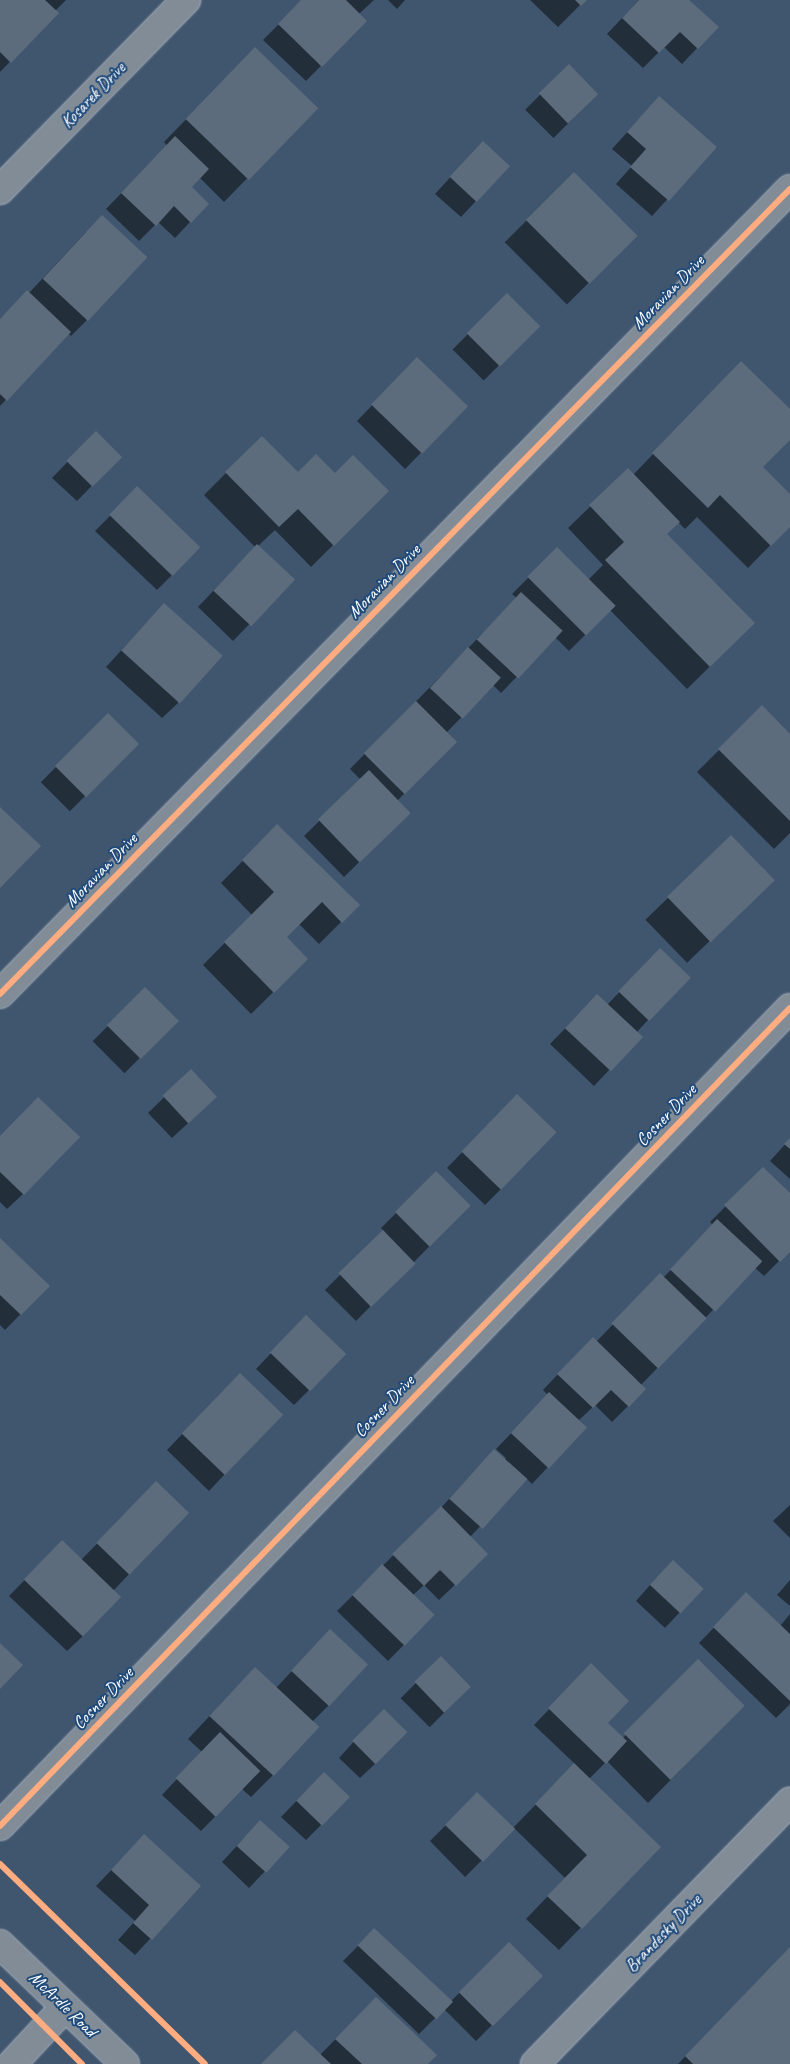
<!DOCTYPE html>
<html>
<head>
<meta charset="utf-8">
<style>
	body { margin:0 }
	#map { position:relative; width:790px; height:2064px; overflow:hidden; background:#40566e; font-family:Caveat,sans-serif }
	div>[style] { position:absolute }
	.shadow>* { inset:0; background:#0007; transform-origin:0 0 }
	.building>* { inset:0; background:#5c6c7d; transform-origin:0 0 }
	.roads { filter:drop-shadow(0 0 1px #a9b3be) drop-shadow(0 0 1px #a9b3be) }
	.minor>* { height:28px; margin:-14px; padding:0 14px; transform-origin:14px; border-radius:14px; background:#818c97 }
	.major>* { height:28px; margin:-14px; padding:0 14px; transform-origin:14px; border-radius:14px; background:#818c97 }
	.cycleway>* { height:6px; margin:-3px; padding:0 3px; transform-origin:3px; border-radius:3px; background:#ffac80 }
	span { translate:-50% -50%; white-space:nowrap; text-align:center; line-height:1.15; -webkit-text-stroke:4px #1f4a7a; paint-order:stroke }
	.street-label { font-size:18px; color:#fff }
</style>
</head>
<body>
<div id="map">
	<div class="shadow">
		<div style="clip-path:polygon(0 0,66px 0,55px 11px,57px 13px,0 72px)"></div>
		<div style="clip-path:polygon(303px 0,374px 0,359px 14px,365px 21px,306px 81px,263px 40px)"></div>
		<div style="clip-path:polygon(388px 0,405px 0,397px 9px)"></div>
		<div style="clip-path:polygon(530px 0,585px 0,558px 27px)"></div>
		<div style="clip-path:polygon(639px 0,687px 0,717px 27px,682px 64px,664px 47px,643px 68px,607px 34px)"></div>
		<div style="left:569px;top:66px;width:40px;height:62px;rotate:45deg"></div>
		<div style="clip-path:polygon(233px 71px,316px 108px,224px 202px,199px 177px,190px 187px,190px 222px,175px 238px,158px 222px,139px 241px,106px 209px,167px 146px,164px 142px)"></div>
		<div style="clip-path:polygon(659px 97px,715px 147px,652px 216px,616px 184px,632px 166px,612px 149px)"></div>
		<div style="clip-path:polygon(468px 158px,476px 201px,461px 217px,435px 194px)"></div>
		<div style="left:574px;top:173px;width:88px;height:98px;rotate:45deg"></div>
		<div style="clip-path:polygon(86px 232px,145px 257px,87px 320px,71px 336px,68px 333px,0 406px,0 319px,29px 293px)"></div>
		<div style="left:507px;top:295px;width:44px;height:77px;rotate:45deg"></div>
		<div style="clip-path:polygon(402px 374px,467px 406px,405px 469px,357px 421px)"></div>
		<div style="clip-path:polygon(719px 385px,790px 411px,790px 438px,761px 467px,790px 495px,790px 525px,748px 568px,697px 517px,685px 529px,678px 522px,665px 534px,754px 623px,687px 689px,610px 610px,569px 651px,555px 637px,501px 693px,493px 685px,446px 733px,455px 742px,397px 801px,409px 813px,344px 877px,304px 836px,361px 780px,350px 769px,517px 598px,512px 594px,557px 549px,588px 580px,603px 565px,568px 528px,628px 470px,633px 475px)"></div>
		<div style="clip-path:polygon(262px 437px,298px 474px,387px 491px,311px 567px,275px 530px,258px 546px,293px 579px,233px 641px,198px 607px,255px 547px,204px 495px)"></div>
		<div style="clip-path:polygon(80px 449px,120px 457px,77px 501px,52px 478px)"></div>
		<div style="clip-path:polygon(122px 504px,172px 575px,157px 590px,95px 531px)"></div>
		<div style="clip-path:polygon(149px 620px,178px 703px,162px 718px,106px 667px)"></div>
		<div style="clip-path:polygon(762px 707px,790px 735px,790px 833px,774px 849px,697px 772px)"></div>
		<div style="left:108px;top:715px;width:41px;height:95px;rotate:45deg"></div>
		<div style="clip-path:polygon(277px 826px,358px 905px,319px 944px,299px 924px,286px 937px,307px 959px,251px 1014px,203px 965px,252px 915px,221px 883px)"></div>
		<div style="left:731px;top:837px;width:60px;height:119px;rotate:46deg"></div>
		<div style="clip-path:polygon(660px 950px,648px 1020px,636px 1033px,609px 1070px,594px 1086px,550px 1044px,582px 1011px,607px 1005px)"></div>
		<div style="left:145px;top:989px;width:45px;height:74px;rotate:45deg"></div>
		<div style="clip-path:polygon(191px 1071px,200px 1112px,172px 1138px,148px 1113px)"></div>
		<div style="clip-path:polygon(502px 1111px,501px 1189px,485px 1205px,447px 1168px)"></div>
		<div style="clip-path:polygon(0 1137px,23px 1194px,7px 1209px,0 1202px)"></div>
		<div style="clip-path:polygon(790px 1139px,790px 1179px,770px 1161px)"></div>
		<div style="clip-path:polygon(763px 1169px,790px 1195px,790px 1250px,764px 1276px,754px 1267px,641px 1385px,645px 1389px,612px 1422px,595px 1405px,578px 1421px,547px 1468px,532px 1484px,526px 1478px,470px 1537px,487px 1554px,439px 1600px,424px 1585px,412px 1596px,433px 1615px,388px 1661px,337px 1611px,439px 1510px,479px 1466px,504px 1460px,506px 1458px,496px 1449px,548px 1395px,543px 1390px,577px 1354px,596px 1342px,645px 1291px,663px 1278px,713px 1225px,710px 1222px)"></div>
		<div style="clip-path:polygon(436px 1173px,469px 1206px,356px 1321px,325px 1290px,384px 1231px,381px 1228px)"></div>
		<div style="clip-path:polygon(0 1239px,48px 1286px,5px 1330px,0 1325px)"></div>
		<div style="clip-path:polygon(290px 1333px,309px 1390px,294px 1405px,256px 1369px)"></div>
		<div style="clip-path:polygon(224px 1390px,224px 1475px,209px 1491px,167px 1450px)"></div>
		<div style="clip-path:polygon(141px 1499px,187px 1513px,113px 1591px,83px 1636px,67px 1651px,9px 1596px,62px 1542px,81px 1560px)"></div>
		<div style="clip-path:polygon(790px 1505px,790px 1538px,773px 1521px)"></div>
		<div style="clip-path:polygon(657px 1577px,680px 1612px,665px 1628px,636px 1601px)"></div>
		<div style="clip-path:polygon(790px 1580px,790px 1606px,777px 1595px)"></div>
		<div style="clip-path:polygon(731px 1610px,780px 1626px,790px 1614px,790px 1704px,776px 1718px,699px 1643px)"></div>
		<div style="clip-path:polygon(315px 1646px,329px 1705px,312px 1722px,273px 1775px,251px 1797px,242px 1789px,201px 1831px,162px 1795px,202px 1752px,188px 1739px,233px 1691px,276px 1688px)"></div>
		<div style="left:441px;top:1658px;width:41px;height:57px;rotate:45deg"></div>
		<div style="clip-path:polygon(576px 1681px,606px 1723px,622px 1739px,676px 1683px,743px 1706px,648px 1803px,607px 1761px,589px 1779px,659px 1847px,559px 1950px,526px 1919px,565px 1878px,514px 1828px,465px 1877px,430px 1841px,477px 1794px,512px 1829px,575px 1764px,534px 1725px)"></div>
		<div style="clip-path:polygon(368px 1726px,376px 1763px,360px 1778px,339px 1758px)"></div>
		<div style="clip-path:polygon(308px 1789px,321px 1825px,306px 1840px,281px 1817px)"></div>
		<div style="clip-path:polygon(144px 1836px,199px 1886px,135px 1955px,118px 1940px,135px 1921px,96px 1886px)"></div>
		<div style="clip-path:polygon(245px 1837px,288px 1847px,249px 1888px,222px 1862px)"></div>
		<div style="clip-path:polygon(374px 1930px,450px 2002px,509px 1944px,541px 1976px,476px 2041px,444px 2009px,419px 2034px,343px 1961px)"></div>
		<div style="clip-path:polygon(790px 1949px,790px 2064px,678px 2064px,768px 1971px)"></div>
		<div style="clip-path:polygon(360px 2014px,426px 2064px,262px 2064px,320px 2055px)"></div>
	</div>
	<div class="building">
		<div style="clip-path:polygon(0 0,45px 0,59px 13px,11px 63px,0 52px)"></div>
		<div style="clip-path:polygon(301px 0,346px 0,367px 21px,322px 67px,278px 24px)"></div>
		<div style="clip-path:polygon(575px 0,587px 0,581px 6px)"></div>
		<div style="clip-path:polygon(639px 0,689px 0,719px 27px,698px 49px,680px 32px,659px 53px,622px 18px)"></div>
		<div style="left:255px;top:47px;width:88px;height:100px;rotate:44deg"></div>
		<div style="left:569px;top:64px;width:42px;height:42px;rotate:46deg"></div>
		<div style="clip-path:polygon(659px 96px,717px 147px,669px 201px,630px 167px,646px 149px,627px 132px)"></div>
		<div style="clip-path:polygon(175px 136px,209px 169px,192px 187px,209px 204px,191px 223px,174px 206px,156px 226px,121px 193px)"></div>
		<div style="left:483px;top:141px;width:37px;height:49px;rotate:43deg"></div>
		<div style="left:574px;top:172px;width:90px;height:68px;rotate:45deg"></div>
		<div style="left:102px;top:215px;width:62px;height:87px;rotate:43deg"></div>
		<div style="clip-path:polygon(27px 290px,71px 332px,7px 401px,0 394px,0 319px)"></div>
		<div style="left:507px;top:293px;width:47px;height:57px;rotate:45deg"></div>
		<div style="left:417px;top:357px;width:71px;height:66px;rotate:44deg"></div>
		<div style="clip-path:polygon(741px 361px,790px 409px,790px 440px,763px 467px,790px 494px,790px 527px,771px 546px,720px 495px,708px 508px,652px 453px)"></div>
		<div style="left:96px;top:431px;width:37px;height:42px;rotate:45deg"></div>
		<div style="clip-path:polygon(262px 436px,298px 472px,316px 454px,335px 473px,353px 455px,389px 491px,334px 546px,298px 509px,279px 527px,225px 472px)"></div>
		<div style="clip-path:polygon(628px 468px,680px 522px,667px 534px,755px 623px,710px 667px,605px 560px,624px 542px,589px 505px)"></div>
		<div style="left:137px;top:486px;width:88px;height:40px;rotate:44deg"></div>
		<div style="left:257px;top:544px;width:52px;height:64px;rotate:43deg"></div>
		<div style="left:557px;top:547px;width:83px;height:42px;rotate:45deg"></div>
		<div style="left:521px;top:592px;width:57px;height:65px;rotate:43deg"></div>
		<div style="left:164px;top:603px;width:79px;height:64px;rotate:42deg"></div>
		<div style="left:468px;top:647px;width:45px;height:56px;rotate:43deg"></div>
		<div style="left:416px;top:701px;width:58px;height:74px;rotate:45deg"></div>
		<div style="clip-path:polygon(762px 705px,790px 734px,790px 821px,718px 749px)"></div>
		<div style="left:108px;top:713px;width:44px;height:75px;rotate:45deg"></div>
		<div style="left:369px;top:770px;width:60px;height:71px;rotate:46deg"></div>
		<div style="clip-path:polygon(0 807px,41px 846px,0 888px)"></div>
		<div style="clip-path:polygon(277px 824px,360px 905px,342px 923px,322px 902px,287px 937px,308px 959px,274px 993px,224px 942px,274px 892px,242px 860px)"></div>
		<div style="left:731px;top:835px;width:63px;height:89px;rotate:46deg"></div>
		<div style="left:660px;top:948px;width:43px;height:60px;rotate:44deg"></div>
		<div style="left:145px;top:987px;width:48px;height:54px;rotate:45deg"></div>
		<div style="left:597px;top:994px;width:63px;height:47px;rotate:43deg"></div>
		<div style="left:191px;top:1069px;width:38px;height:39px;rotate:47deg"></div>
		<div style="left:517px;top:1094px;width:55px;height:80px;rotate:44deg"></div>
		<div style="clip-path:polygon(38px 1097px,80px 1137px,24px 1195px,0 1172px,0 1136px)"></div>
		<div style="clip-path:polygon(790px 1138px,790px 1149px,784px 1144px)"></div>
		<div style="clip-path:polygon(763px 1167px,790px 1193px,790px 1252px,780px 1262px,724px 1205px)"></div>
		<div style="left:436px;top:1171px;width:49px;height:58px;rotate:45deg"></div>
		<div style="left:717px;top:1219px;width:62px;height:69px;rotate:43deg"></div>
		<div style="left:383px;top:1230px;width:47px;height:62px;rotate:46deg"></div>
		<div style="clip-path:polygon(0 1238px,50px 1286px,21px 1315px,0 1295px)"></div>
		<div style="left:660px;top:1273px;width:65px;height:70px;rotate:44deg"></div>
		<div style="left:306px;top:1315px;width:56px;height:52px;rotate:44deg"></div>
		<div style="clip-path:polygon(593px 1337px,646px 1389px,629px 1407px,611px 1390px,593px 1408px,557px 1374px)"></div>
		<div style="left:240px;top:1373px;width:60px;height:84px;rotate:44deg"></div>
		<div style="left:549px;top:1392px;width:52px;height:56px;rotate:43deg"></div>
		<div style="left:494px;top:1449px;width:45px;height:67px;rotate:42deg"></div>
		<div style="left:156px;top:1481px;width:46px;height:86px;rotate:44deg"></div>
		<div style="clip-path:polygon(441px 1506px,488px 1554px,456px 1586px,440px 1570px,424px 1586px,392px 1554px)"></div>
		<div style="left:62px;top:1540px;width:82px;height:55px;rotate:44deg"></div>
		<div style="left:673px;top:1560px;width:42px;height:34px;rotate:43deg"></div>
		<div style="left:382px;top:1564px;width:73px;height:43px;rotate:44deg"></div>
		<div style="clip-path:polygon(746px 1592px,790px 1634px,790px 1701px,713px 1627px)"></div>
		<div style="left:330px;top:1629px;width:52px;height:57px;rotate:43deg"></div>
		<div style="clip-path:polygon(0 1643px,23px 1665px,0 1689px)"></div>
		<div style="left:441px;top:1656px;width:43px;height:37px;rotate:46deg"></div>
		<div style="left:698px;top:1659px;width:66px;height:105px;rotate:45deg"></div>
		<div style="clip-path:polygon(591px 1663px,629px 1701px,608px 1723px,627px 1741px,606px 1764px,548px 1708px)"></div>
		<div style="left:255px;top:1667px;width:88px;height:67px;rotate:43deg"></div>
		<div style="left:384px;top:1709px;width:33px;height:45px;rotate:45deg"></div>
		<div style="left:220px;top:1732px;width:56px;height:64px;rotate:44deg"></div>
		<div style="clip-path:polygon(574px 1763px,661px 1847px,582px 1929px,547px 1896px,587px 1855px,535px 1804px)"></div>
		<div style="left:324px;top:1772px;width:36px;height:40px;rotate:44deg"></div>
		<div style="left:477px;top:1792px;width:53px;height:46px;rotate:44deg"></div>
		<div style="left:260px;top:1820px;width:40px;height:35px;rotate:42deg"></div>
		<div style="clip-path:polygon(144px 1834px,201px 1886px,152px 1940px,133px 1923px,149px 1905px,111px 1870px)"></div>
		<div style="left:374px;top:1928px;width:108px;height:24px;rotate:43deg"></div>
		<div style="left:509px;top:1942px;width:48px;height:71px;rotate:45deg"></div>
		<div style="clip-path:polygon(790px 1947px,790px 2064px,693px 2064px,685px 2056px)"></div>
		<div style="clip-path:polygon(376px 1997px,437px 2055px,428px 2064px,362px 2064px,335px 2039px)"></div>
		<div style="clip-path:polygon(295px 2030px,331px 2064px,261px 2064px)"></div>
	</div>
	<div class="roads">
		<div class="minor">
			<div style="left:0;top:190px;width:266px;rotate:-45.6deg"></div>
			<div style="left:0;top:994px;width:1128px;rotate:-45.54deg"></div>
			<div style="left:0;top:1826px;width:1137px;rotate:-46deg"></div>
			<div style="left:12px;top:2064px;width:78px;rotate:-47.1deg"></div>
			<div style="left:535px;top:2064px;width:366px;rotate:-45.8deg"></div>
		</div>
		<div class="major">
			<div style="left:0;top:1944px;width:173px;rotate:43.8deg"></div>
		</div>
	</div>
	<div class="cycleway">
		<div style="left:0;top:994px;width:1128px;rotate:-45.54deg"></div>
		<div style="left:0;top:1826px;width:1137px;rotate:-46deg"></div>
		<div style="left:0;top:1864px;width:286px;rotate:44.3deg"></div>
		<div style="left:0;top:1982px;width:116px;rotate:45deg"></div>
	</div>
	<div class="street-label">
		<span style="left:93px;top:95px;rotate:-46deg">Kosarek Drive</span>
		<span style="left:668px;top:292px;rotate:-46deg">Moravian Drive</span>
		<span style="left:384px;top:581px;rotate:-46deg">Moravian Drive</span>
		<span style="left:101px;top:870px;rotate:-46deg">Moravian Drive</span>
		<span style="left:666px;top:1115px;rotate:-46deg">Cosner Drive</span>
		<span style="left:384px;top:1406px;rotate:-46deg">Cosner Drive</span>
		<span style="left:103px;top:1698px;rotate:-46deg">Cosner Drive</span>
		<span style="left:663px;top:1933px;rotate:-46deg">Brandesky Drive</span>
		<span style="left:63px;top:2004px;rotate:44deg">McArdle Road</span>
	</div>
</div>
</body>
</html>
